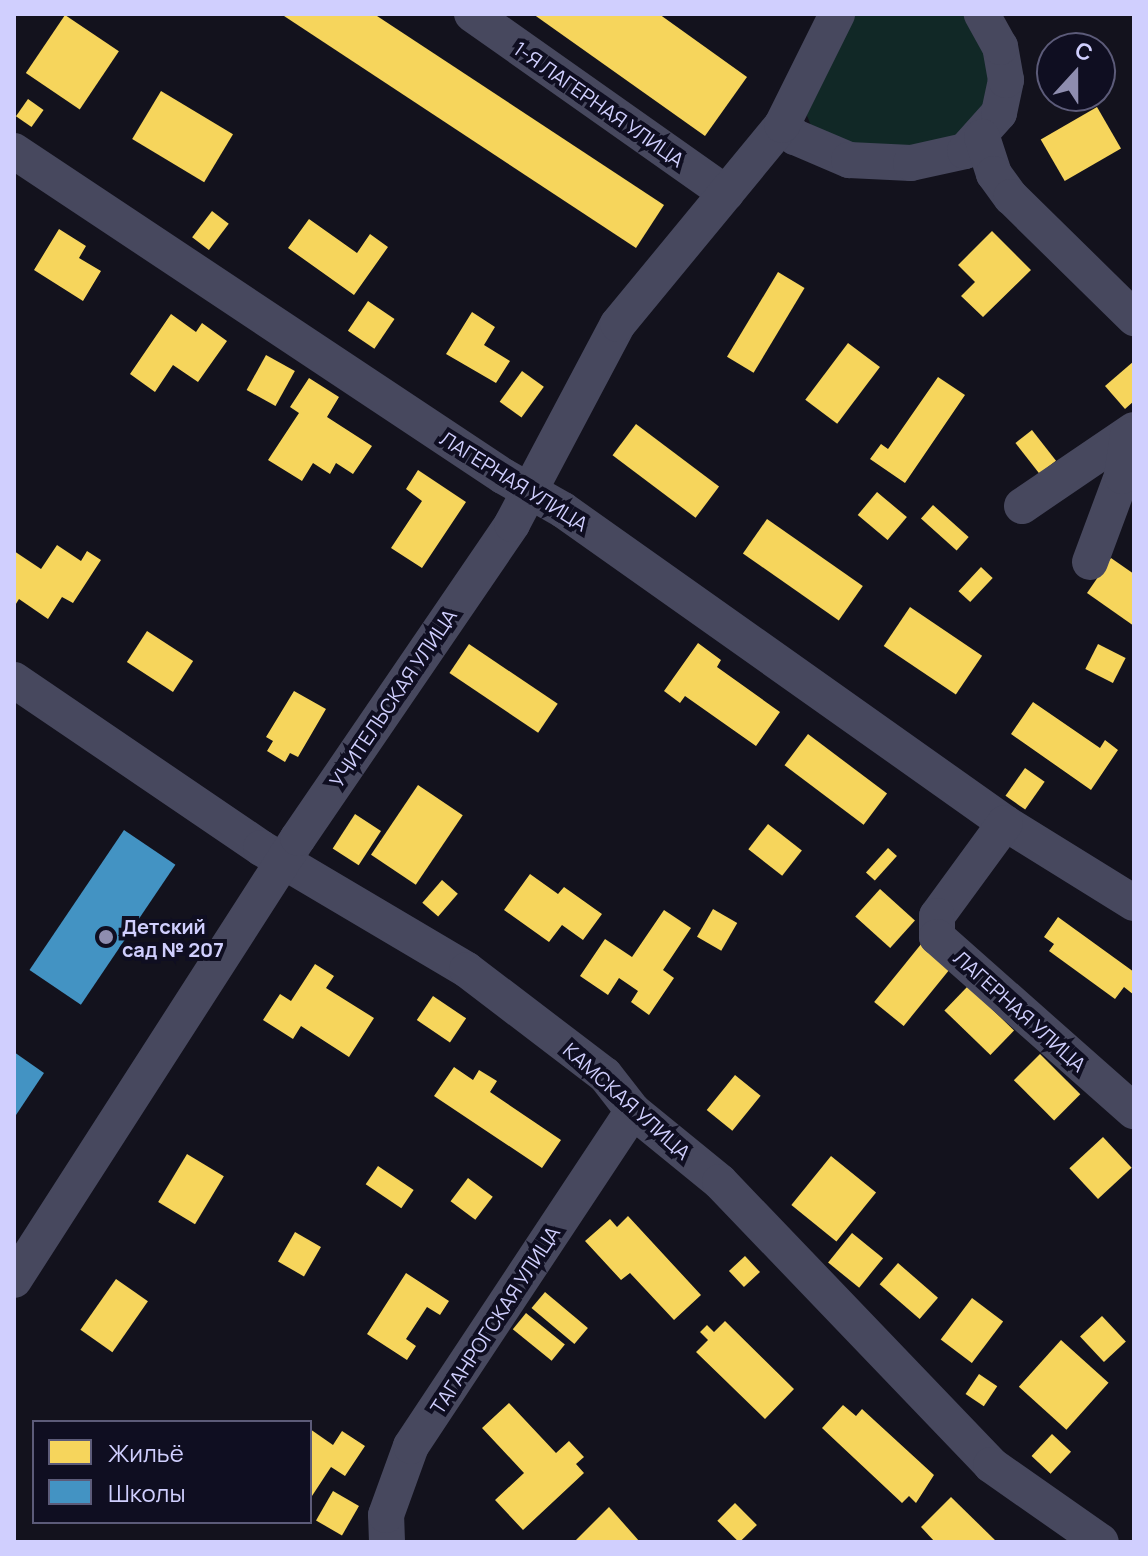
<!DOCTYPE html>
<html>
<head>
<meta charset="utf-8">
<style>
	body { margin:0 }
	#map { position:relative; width:1148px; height:1556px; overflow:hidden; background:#13121d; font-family:Manrope,sans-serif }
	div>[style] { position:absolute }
	.green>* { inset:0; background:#112826 }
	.homes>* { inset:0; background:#f6d55c; transform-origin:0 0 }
	.schools>* { inset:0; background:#4393c3; transform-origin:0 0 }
	.minor>* { height:36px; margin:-18px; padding:0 18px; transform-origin:18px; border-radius:18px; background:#47485e }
	.dots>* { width:22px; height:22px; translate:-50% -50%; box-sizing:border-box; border:4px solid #0f0e21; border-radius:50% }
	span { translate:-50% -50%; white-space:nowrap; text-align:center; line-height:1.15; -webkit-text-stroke:8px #0f0e21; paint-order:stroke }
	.street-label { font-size:20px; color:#d0cffe }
	.poi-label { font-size:20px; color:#d0cffe; font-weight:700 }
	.left { translate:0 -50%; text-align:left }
	.frame { position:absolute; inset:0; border:16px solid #d0cffe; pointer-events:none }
	.legend { position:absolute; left:32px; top:1420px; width:280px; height:104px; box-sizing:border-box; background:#0f0e21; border:2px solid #5c5b79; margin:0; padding:10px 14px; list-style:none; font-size:24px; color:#d0cffe }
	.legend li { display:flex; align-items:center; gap:16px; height:40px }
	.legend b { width:40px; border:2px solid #5c5b79 }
	.north { position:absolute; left:1036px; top:32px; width:80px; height:80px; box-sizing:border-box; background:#0f0e21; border:2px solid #5c5b79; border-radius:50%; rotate:21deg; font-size:22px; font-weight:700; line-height:32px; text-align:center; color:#d0cffe }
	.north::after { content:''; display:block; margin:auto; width:28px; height:36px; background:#8e8daf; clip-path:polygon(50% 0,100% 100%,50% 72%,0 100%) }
</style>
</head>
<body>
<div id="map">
	<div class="green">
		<div style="clip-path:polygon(858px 14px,965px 14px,993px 53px,989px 112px,952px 143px,872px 151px,812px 128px,803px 106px,850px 18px)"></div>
	</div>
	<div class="homes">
		<div style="clip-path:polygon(281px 14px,374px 14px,664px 205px,636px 248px)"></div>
		<div style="clip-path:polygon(533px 14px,659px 14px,747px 77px,705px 136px)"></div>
		<div style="left:65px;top:15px;width:65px;height:70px;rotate:34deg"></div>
		<div style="left:161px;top:91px;width:84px;height:56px;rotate:31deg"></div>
		<div style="left:28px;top:99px;width:19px;height:21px;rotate:35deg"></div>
		<div style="left:1097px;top:107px;width:48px;height:65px;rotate:60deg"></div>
		<div style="left:212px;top:211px;width:21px;height:33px;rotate:37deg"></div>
		<div style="clip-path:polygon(309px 219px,357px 253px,370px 234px,388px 247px,354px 295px,288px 248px)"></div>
		<div style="clip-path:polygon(59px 229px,86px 246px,79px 258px,101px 271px,83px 301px,34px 270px)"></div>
		<div style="clip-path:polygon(992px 231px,1031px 270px,983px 317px,961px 296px,975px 282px,958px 265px)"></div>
		<div style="left:778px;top:272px;width:31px;height:99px;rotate:31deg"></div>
		<div style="left:368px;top:301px;width:32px;height:36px;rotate:34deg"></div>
		<div style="clip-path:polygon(472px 312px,495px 327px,484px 345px,510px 361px,496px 383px,446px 354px)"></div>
		<div style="clip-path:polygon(171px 314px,196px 332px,202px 323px,227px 341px,198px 382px,173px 365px,155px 392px,130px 374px)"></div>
		<div style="left:848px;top:343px;width:40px;height:71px;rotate:37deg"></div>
		<div style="left:266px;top:355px;width:33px;height:40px;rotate:29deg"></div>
		<div style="clip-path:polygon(1134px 361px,1134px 401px,1125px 409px,1105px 386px)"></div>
		<div style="left:522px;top:371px;width:27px;height:38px;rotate:36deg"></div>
		<div style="clip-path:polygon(938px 377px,965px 395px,905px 483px,870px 459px,881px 444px,888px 449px)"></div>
		<div style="clip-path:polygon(309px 378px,339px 397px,327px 417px,372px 446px,353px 474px,336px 463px,330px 474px,313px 463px,302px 481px,268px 460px,299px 413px,290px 407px)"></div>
		<div style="left:636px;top:424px;width:104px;height:39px;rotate:37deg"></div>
		<div style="left:1032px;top:430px;width:39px;height:21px;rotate:52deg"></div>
		<div style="clip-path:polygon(418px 470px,466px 502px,422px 568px,391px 548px,422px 501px,406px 489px)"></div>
		<div style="left:877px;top:492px;width:39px;height:30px;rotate:40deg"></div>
		<div style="left:933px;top:505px;width:48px;height:18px;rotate:42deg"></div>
		<div style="left:767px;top:519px;width:117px;height:42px;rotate:35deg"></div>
		<div style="clip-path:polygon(57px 545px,81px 561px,87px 551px,101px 560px,73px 603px,62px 597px,48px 619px,19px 599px,14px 607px,14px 551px,41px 569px)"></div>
		<div style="clip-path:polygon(1111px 558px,1134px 574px,1134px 626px,1087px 593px)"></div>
		<div style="left:981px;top:567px;width:16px;height:33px;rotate:43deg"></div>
		<div style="left:910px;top:607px;width:87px;height:47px;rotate:34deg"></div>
		<div style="left:147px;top:631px;width:55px;height:37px;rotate:33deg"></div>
		<div style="clip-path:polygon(698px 643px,721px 660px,717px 667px,780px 712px,756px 746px,685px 696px,680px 703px,664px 691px)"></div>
		<div style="left:469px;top:644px;width:107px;height:35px;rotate:34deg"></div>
		<div style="left:1098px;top:644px;width:31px;height:28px;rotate:27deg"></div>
		<div style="clip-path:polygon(294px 691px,326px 709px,298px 757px,290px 753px,285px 762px,267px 751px,273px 741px,266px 737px)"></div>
		<div style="clip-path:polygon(1033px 702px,1100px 748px,1105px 740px,1118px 750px,1091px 790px,1011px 734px)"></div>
		<div style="left:808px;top:734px;width:99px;height:39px;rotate:37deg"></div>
		<div style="left:1025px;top:768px;width:24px;height:34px;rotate:35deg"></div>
		<div style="left:418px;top:785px;width:54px;height:84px;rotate:34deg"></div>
		<div style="left:355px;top:814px;width:31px;height:41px;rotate:33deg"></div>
		<div style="left:768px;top:824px;width:43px;height:32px;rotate:38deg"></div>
		<div style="left:888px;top:848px;width:12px;height:33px;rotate:42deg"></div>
		<div style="clip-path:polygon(530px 874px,558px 894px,564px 887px,602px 914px,583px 940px,562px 925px,549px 942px,504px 910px)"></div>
		<div style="left:442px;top:880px;width:21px;height:30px;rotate:41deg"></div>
		<div style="left:880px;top:889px;width:47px;height:37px;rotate:42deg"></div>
		<div style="left:713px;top:909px;width:28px;height:32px;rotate:30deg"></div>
		<div style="clip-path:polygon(664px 910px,691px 928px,663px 970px,674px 978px,649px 1015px,631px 1002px,638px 991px,619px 978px,608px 995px,580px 976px,605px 939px,632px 957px)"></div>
		<div style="clip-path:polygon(1058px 917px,1134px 972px,1134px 995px,1124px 987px,1115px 999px,1049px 951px,1054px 944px,1044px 937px)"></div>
		<div style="left:922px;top:943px;width:38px;height:76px;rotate:39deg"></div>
		<div style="clip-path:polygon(315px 964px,334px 976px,326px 988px,374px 1018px,349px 1057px,301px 1026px,293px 1039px,263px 1020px,280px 994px,291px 1001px)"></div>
		<div style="left:968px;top:986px;width:64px;height:34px;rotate:44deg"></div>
		<div style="left:433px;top:996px;width:40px;height:29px;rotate:34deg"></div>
		<div style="left:1040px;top:1054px;width:57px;height:37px;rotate:45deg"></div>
		<div style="clip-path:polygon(454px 1067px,473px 1080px,479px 1070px,497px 1081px,490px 1092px,561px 1140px,542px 1168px,434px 1096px)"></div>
		<div style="left:735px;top:1075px;width:33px;height:45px;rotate:39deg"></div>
		<div style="left:1103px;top:1137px;width:42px;height:46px;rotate:47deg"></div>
		<div style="left:187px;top:1154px;width:43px;height:56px;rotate:31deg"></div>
		<div style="left:831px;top:1156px;width:58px;height:63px;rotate:39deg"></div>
		<div style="left:378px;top:1166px;width:43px;height:22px;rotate:34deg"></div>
		<div style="left:468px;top:1178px;width:31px;height:29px;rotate:37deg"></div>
		<div style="clip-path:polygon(628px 1216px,701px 1295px,674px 1320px,630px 1273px,621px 1280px,585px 1241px,610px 1219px,617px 1227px)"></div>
		<div style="left:295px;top:1232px;width:30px;height:34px;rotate:30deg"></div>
		<div style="left:852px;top:1233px;width:40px;height:38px;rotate:39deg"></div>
		<div style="left:745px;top:1256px;width:22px;height:22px;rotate:47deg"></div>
		<div style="left:898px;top:1263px;width:53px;height:28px;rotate:41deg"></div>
		<div style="clip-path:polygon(406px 1273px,449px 1301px,440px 1315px,427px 1307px,406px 1339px,416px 1346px,407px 1360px,367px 1334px)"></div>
		<div style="left:116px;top:1279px;width:39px;height:62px;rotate:35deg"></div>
		<div style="left:545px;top:1292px;width:56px;height:21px;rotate:40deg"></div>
		<div style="left:972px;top:1298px;width:39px;height:52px;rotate:37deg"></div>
		<div style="left:526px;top:1313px;width:50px;height:21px;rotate:39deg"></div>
		<div style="left:1102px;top:1316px;width:35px;height:30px;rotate:47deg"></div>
		<div style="clip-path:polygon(725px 1321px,794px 1389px,765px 1419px,696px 1352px,708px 1340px,700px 1332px,707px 1325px,714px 1332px)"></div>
		<div style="left:1061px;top:1340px;width:64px;height:63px;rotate:42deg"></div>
		<div style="left:979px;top:1374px;width:22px;height:24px;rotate:34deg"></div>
		<div style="clip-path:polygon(509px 1403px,556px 1453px,569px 1441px,584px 1457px,576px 1464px,584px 1473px,523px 1530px,495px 1500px,524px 1473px,482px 1428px)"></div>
		<div style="clip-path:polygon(843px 1405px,856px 1416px,862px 1409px,934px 1475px,916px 1503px,909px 1496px,902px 1503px,822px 1428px)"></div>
		<div style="clip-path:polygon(310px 1429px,333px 1445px,342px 1431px,365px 1446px,345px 1476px,331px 1467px,310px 1499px)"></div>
		<div style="left:1052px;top:1434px;width:26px;height:30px;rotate:43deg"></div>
		<div style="left:333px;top:1491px;width:30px;height:34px;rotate:30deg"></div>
		<div style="clip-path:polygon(951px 1497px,997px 1542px,935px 1542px,921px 1527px)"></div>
		<div style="left:735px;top:1503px;width:31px;height:25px;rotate:45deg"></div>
		<div style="clip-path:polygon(609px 1507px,640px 1542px,574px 1542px)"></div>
	</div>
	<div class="schools">
		<div style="left:124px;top:830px;width:62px;height:169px;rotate:34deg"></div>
		<div style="clip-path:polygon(14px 1052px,44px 1073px,14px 1118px)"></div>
	</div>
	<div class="minor">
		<div style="left:472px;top:14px;width:311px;rotate:35.2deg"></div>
		<div style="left:782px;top:125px;width:18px;rotate:43deg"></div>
		<div style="left:795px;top:137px;width:59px;rotate:23.1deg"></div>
		<div style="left:849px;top:160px;width:62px;rotate:2.8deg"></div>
		<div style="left:911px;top:163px;width:55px;rotate:-12.5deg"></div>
		<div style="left:965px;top:151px;width:51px;rotate:-48.2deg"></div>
		<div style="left:999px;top:113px;width:34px;rotate:-78deg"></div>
		<div style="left:1006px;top:80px;width:34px;rotate:-100deg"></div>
		<div style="left:1000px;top:47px;width:38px;rotate:-119deg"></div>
		<div style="left:982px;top:137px;width:39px;rotate:72deg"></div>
		<div style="left:994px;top:174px;width:29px;rotate:54deg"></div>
		<div style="left:1011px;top:197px;width:173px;rotate:44.5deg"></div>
		<div style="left:14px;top:151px;width:587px;rotate:33.61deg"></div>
		<div style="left:503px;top:476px;width:69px;rotate:29.5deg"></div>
		<div style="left:563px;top:510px;width:542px;rotate:35.3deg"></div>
		<div style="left:1005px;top:823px;width:152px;rotate:31.8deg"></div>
		<div style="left:1022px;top:506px;width:135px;rotate:-34.2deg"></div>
		<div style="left:1090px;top:562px;width:92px;rotate:-69.6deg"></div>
		<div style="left:1122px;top:476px;width:41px;rotate:-81.7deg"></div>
		<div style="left:14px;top:680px;width:299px;rotate:34.2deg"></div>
		<div style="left:261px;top:848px;width:239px;rotate:30.6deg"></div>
		<div style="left:467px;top:970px;width:173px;rotate:37.3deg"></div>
		<div style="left:605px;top:1075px;width:46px;rotate:52.1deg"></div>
		<div style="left:633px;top:1111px;width:112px;rotate:39.2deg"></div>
		<div style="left:720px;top:1182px;width:392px;rotate:46.2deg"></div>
		<div style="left:991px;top:1465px;width:134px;rotate:35deg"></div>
		<div style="left:1005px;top:823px;width:115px;rotate:126.2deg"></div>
		<div style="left:937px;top:916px;width:21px;rotate:90deg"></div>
		<div style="left:937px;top:937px;width:263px;rotate:41.5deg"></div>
		<div style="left:14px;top:1280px;width:525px;rotate:-57.28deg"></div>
		<div style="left:298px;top:838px;width:380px;rotate:-55.7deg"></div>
		<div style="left:512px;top:524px;width:226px;rotate:-62.1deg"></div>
		<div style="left:618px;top:324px;width:258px;rotate:-50.5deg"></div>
		<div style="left:782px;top:125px;width:124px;rotate:-63.6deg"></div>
		<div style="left:387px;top:1542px;width:27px;rotate:-92deg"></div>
		<div style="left:386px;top:1515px;width:73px;rotate:-70.1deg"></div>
		<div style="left:411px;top:1446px;width:402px;rotate:-56.5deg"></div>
	</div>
	<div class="dots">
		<div style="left:106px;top:937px;background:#8e8daf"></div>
	</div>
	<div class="street-label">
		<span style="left:599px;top:104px;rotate:35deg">1-Я ЛАГЕРНАЯ УЛИЦА</span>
		<span style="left:514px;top:481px;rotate:32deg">ЛАГЕРНАЯ УЛИЦА</span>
		<span style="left:393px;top:698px;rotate:-56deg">УЧИТЕЛЬСКАЯ УЛИЦА</span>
		<span style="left:1020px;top:1011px;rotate:42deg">ЛАГЕРНАЯ УЛИЦА</span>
		<span style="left:627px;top:1101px;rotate:42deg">КАМСКАЯ УЛИЦА</span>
		<span style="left:495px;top:1320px;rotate:-57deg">ТАГАНРОГСКАЯ УЛИЦА</span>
	</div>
	<div class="poi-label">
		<span class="left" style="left:122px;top:938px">Детский<br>сад № 207</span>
	</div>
	<div class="frame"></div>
	<ul class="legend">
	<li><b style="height:22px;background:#f6d55c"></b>Жильё</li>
	<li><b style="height:22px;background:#4393c3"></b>Школы</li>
	</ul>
	<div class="north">С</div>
</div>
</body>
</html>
